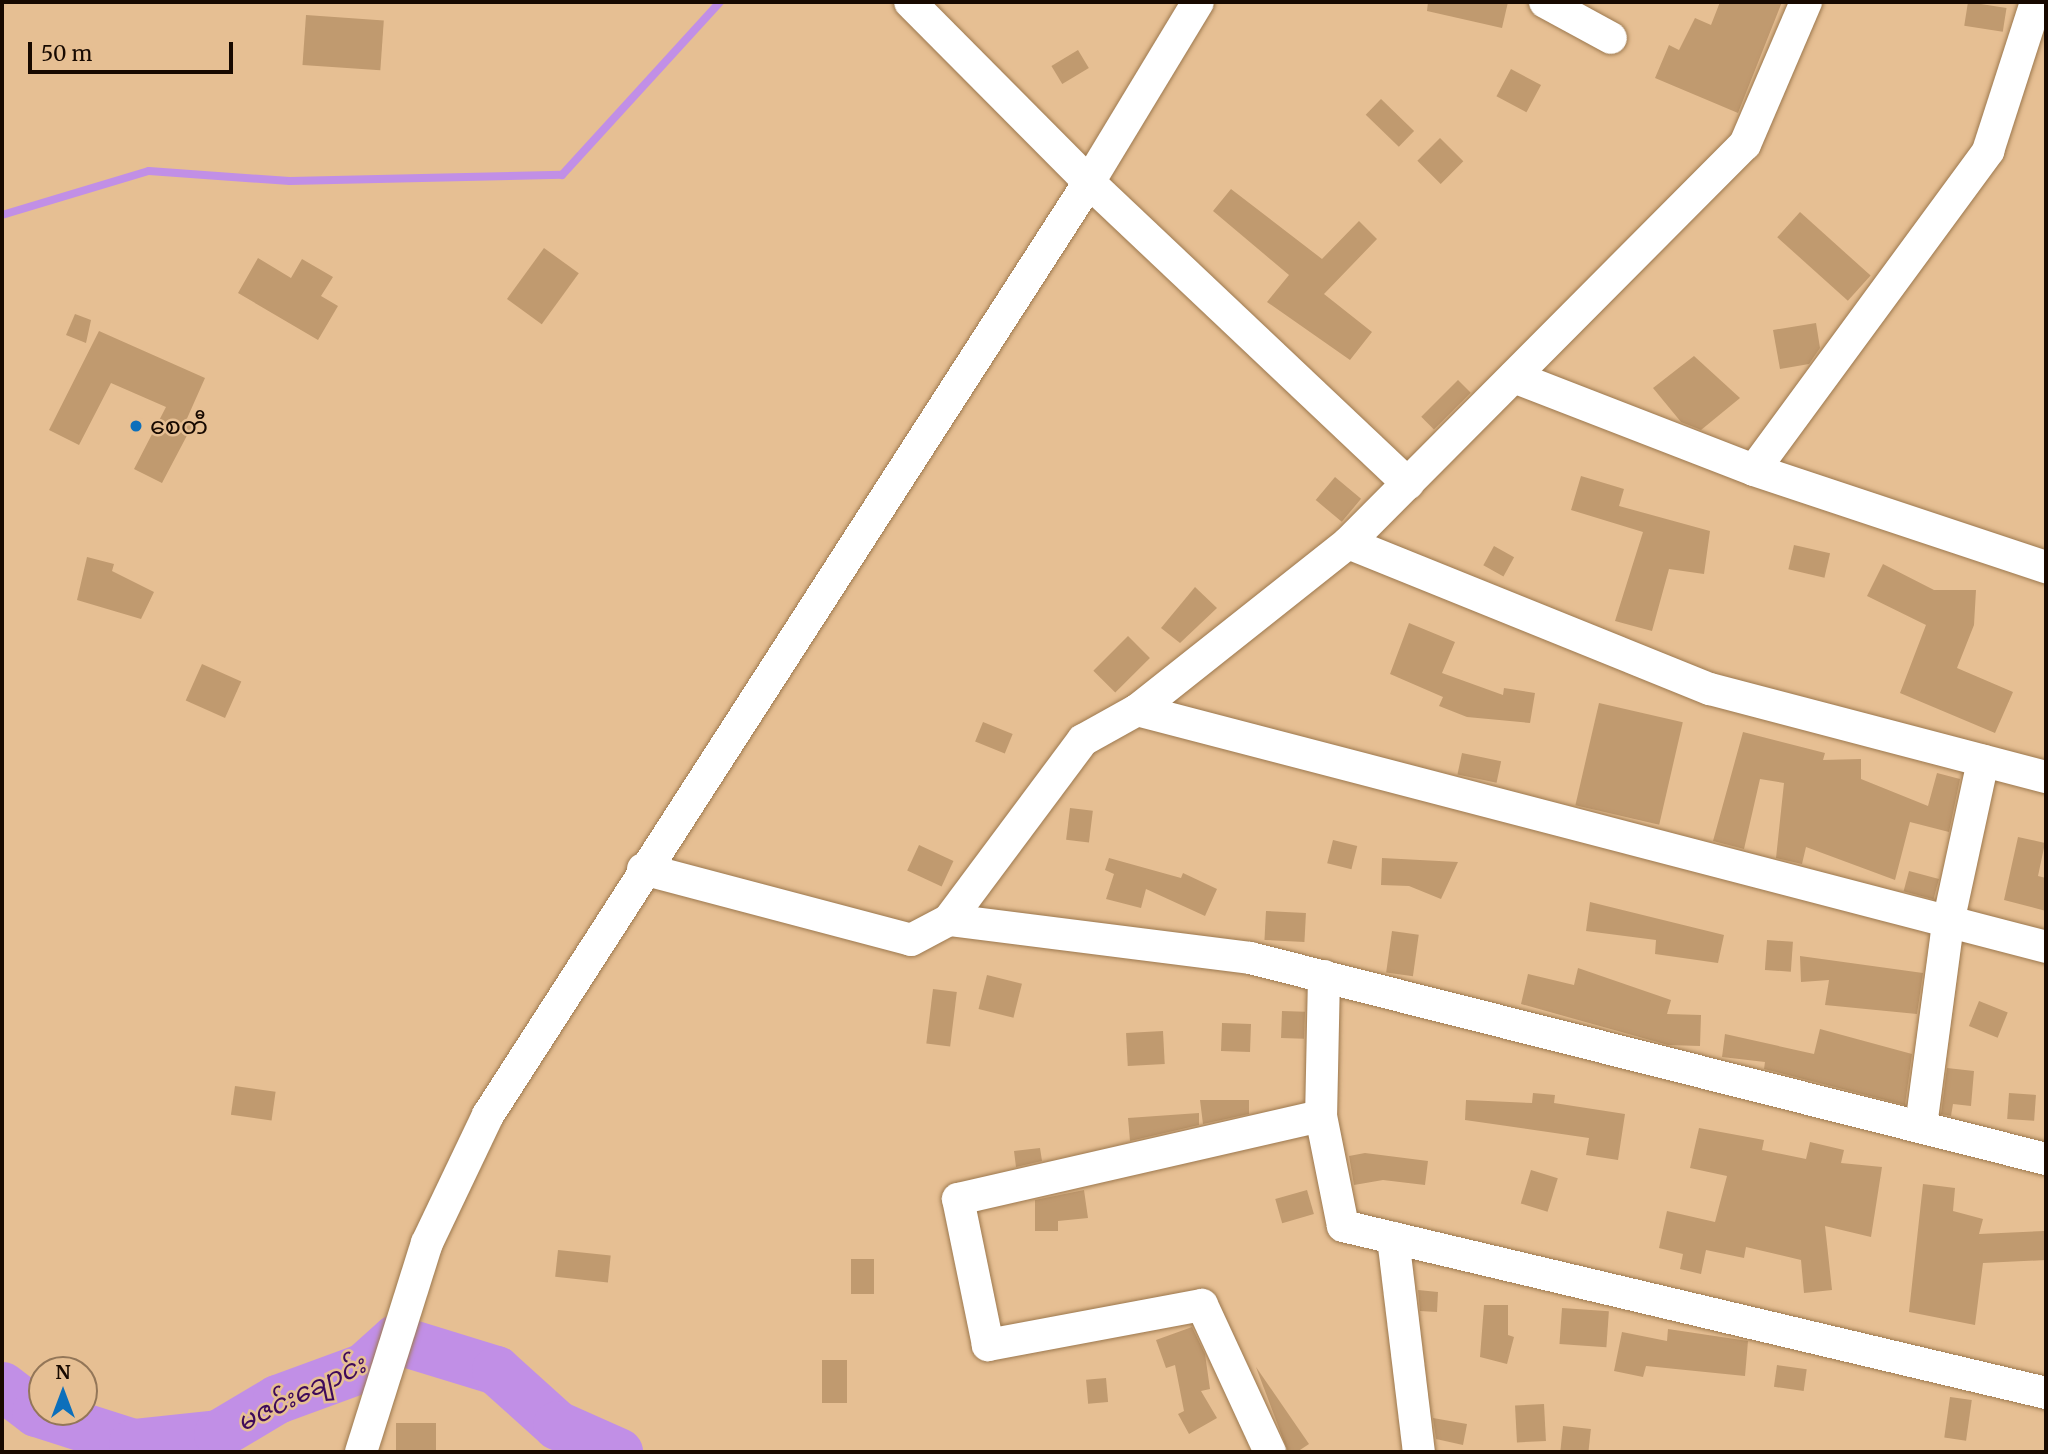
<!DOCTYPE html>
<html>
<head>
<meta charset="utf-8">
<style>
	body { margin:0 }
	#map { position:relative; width:2048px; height:1454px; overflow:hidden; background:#e6bf93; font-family:Merriweather,"Noto Sans Myanmar",serif }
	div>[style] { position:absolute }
	.stream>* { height:8px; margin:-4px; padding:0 4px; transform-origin:4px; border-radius:4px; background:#c18fe6 }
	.river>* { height:49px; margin:-24.5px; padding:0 24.5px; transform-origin:24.5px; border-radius:24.5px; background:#c18fe6 }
	.building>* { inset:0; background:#c09a6f; transform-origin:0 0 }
	.roads { filter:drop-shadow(0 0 2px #9c784e) drop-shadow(0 0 2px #9c784e) }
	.minor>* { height:32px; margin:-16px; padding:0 16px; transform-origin:16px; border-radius:16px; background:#fff }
	.dots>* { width:19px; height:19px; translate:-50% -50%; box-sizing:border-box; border:4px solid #e6bf93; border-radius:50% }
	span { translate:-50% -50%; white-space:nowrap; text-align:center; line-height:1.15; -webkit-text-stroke:5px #e6bf93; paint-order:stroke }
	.poi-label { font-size:24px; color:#170900 }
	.left { translate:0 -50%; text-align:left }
	.water-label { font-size:26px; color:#3e0a5a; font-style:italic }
	.frame { position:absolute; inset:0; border:4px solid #170900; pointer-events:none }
	.north { position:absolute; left:28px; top:1356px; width:70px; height:70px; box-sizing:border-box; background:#e6bf93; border:2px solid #937658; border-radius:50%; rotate:0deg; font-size:19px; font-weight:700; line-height:28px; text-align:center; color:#170900 }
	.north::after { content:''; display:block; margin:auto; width:24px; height:32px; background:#0c6fbb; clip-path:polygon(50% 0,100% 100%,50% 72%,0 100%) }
	.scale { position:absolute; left:28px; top:42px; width:205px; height:32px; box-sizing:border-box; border:4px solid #170900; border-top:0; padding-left:9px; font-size:21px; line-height:24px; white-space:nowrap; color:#170900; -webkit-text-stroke:5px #e6bf93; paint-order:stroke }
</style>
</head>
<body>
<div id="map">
	<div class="stream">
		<div style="left:2px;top:215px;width:153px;rotate:-16.7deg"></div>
		<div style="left:149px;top:171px;width:141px;rotate:4.1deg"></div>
		<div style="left:290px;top:181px;width:272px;rotate:-1.3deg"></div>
		<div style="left:562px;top:175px;width:234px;rotate:-47.6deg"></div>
	</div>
	<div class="river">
		<div style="left:2px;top:1386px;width:43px;rotate:37.4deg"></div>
		<div style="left:36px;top:1412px;width:102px;rotate:17.7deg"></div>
		<div style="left:133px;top:1443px;width:85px;rotate:-6deg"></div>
		<div style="left:218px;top:1434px;width:69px;rotate:-30.7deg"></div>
		<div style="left:277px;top:1399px;width:93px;rotate:-20.2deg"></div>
		<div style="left:364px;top:1367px;width:42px;rotate:-42.1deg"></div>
		<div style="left:395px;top:1339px;width:106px;rotate:17.1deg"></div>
		<div style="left:496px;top:1370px;width:82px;rotate:42deg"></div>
		<div style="left:557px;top:1425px;width:67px;rotate:23.9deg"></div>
	</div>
	<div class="building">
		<div style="clip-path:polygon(1428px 2px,1508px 2px,1502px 28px,1427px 11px)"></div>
		<div style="clip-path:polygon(1720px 2px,1782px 2px,1738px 113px,1655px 78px,1669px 45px,1679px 50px,1695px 18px,1711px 25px)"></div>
		<div style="left:1968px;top:2px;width:39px;height:24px;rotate:9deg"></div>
		<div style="left:306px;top:15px;width:78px;height:50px;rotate:4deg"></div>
		<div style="left:1078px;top:50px;width:21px;height:31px;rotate:59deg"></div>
		<div style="left:1511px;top:69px;width:34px;height:31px;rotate:28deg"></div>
		<div style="left:1381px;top:99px;width:46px;height:22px;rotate:44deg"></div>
		<div style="left:1440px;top:138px;width:33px;height:32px;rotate:45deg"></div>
		<div style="clip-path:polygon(1231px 189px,1322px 259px,1359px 221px,1377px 239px,1324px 294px,1372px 332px,1350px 360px,1267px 302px,1289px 275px,1213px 211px)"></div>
		<div style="left:1800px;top:212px;width:95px;height:34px;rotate:42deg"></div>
		<div style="left:544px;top:248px;width:43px;height:63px;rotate:36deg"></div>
		<div style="clip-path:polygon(258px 258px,291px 278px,302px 259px,333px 277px,321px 296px,338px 306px,318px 340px,238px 293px)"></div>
		<div style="clip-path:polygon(75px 314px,91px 320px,86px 343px,66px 335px)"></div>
		<div style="clip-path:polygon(1816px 323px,1820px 348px,1809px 364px,1780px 369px,1773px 330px)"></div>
		<div style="clip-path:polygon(99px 331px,205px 378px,185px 423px,192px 426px,162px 483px,134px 469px,166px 407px,111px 383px,79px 445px,49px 430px)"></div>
		<div style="clip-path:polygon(1694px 356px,1740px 398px,1701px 430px,1681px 422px,1653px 388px)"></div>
		<div style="left:1458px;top:380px;width:18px;height:52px;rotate:45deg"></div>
		<div style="clip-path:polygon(1581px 476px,1624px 489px,1619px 506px,1710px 531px,1704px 574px,1669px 569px,1652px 631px,1615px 621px,1643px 532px,1571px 510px)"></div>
		<div style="left:1335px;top:477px;width:34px;height:30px;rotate:40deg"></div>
		<div style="left:1794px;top:545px;width:37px;height:25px;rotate:13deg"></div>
		<div style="left:1494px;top:546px;width:23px;height:22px;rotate:29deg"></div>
		<div style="clip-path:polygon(87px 557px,114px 564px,112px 571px,154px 592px,141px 619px,77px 600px)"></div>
		<div style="clip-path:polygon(1883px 564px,1934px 590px,1976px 590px,1974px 625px,1957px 668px,2013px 692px,1995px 733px,1900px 693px,1926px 625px,1867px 596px)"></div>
		<div style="clip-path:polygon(1195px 587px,1217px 608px,1180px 643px,1161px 628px)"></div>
		<div style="clip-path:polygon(1409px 623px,1455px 642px,1442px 673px,1503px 695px,1504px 688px,1535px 693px,1530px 723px,1467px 717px,1439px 706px,1443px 697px,1390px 674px)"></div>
		<div style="left:1128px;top:636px;width:31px;height:49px;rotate:45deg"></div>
		<div style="left:202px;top:664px;width:43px;height:40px;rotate:24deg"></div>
		<div style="left:1599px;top:703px;width:86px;height:105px;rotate:13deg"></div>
		<div style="left:983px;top:722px;width:32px;height:21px;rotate:22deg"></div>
		<div style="clip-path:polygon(1743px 732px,1825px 753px,1823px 760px,1861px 759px,1861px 779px,1928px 806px,1937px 773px,1960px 779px,1949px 832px,1910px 822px,1895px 880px,1806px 847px,1802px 864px,1776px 858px,1784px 783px,1760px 779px,1744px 849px,1713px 841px)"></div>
		<div style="left:1462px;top:753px;width:40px;height:22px;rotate:12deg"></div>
		<div style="left:1070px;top:808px;width:23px;height:32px;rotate:7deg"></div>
		<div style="clip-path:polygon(2018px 837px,2045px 843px,2038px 876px,2046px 878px,2046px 911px,2004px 900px)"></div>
		<div style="left:1333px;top:840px;width:25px;height:24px;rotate:14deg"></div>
		<div style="left:919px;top:845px;width:38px;height:28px;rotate:25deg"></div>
		<div style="clip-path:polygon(1109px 858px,1181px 878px,1183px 873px,1217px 889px,1205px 916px,1146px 889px,1141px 908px,1106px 899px,1114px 874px,1105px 870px)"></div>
		<div style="clip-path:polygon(1382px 858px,1458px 862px,1441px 899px,1409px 886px,1381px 885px)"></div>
		<div style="left:1909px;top:871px;width:31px;height:21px;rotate:15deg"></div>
		<div style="clip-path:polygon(1590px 902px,1724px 935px,1718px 963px,1655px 954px,1656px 940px,1586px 931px)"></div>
		<div style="left:1266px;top:911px;width:40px;height:29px;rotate:3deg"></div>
		<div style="left:1392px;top:931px;width:27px;height:42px;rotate:8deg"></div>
		<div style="left:1767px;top:940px;width:26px;height:30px;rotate:4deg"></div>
		<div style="clip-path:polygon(1800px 956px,1923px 973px,1917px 1014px,1825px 1005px,1829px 980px,1801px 982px)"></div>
		<div style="clip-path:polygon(1578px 968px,1671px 1000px,1667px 1014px,1701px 1015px,1700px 1046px,1668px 1045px,1521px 1004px,1528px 974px,1574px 985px)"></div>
		<div style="left:987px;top:975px;width:36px;height:35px;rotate:14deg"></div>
		<div style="left:933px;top:989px;width:24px;height:55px;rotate:7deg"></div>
		<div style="left:1979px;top:1001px;width:31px;height:27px;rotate:22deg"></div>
		<div style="left:1282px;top:1011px;width:23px;height:27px;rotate:2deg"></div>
		<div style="left:1222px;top:1023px;width:29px;height:28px;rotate:2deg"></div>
		<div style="clip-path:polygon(1820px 1029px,1912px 1054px,1905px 1105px,1764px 1069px,1765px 1062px,1722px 1057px,1725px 1034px,1814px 1054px)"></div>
		<div style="left:1163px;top:1031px;width:33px;height:37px;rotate:87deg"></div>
		<div style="clip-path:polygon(1947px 1068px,1974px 1071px,1971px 1106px,1953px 1104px,1951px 1116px,1941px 1114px)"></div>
		<div style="left:235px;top:1086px;width:41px;height:29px;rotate:8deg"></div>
		<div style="clip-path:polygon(1533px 1093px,1555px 1095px,1554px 1103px,1625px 1114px,1618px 1160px,1586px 1155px,1589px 1138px,1465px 1120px,1466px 1100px,1532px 1103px)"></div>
		<div style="left:2009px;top:1093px;width:27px;height:26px;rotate:4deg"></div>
		<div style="clip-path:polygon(1200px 1100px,1249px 1100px,1249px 1114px,1203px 1124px)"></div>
		<div style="clip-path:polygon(1199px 1113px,1199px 1125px,1130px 1141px,1128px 1118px)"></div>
		<div style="clip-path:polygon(1699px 1128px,1764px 1140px,1762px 1150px,1806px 1159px,1810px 1142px,1844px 1150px,1841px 1163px,1882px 1167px,1871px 1237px,1825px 1226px,1832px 1290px,1804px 1293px,1801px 1260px,1746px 1247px,1744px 1258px,1706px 1250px,1701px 1274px,1680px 1269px,1683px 1254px,1659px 1248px,1667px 1211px,1715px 1222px,1727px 1176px,1690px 1168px)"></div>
		<div style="clip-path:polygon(1040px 1148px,1042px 1161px,1016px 1167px,1014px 1151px)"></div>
		<div style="clip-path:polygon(1365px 1153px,1428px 1161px,1425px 1185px,1383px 1180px,1354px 1185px,1349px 1156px)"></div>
		<div style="left:1531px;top:1170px;width:28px;height:35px;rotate:17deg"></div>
		<div style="clip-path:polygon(1923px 1184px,1955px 1188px,1953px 1211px,1983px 1219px,1979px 1234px,2044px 1231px,2046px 1260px,1983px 1263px,1975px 1325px,1909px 1312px)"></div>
		<div style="clip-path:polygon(1084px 1190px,1088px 1218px,1058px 1221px,1058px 1231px,1035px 1231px,1035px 1200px)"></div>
		<div style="left:1307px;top:1190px;width:25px;height:33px;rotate:74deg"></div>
		<div style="left:558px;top:1250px;width:53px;height:27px;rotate:6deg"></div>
		<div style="left:851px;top:1259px;width:23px;height:35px"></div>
		<div style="clip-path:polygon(1418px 1290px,1438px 1292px,1437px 1312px,1420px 1311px)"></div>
		<div style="clip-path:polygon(1484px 1305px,1508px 1305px,1508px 1335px,1514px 1337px,1507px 1364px,1480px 1357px)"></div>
		<div style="left:1562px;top:1308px;width:47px;height:36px;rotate:4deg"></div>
		<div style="clip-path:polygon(1192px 1327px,1205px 1354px,1210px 1389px,1201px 1391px,1217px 1418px,1189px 1434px,1178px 1414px,1184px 1411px,1175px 1365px,1166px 1368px,1156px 1340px)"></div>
		<div style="clip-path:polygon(1668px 1329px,1748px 1341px,1745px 1376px,1646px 1366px,1643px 1377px,1614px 1371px,1622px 1332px,1667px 1341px)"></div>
		<div style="left:822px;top:1360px;width:25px;height:43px"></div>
		<div style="left:1777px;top:1365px;width:30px;height:22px;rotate:8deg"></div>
		<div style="clip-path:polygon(1256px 1367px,1309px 1444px,1297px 1452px,1288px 1452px)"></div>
		<div style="left:1106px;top:1378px;width:24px;height:20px;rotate:85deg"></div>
		<div style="left:1950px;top:1397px;width:22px;height:41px;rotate:8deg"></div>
		<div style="left:1544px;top:1404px;width:37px;height:29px;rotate:87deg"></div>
		<div style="clip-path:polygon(1433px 1418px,1467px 1424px,1463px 1445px,1436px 1439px)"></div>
		<div style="left:396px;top:1423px;width:40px;height:29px"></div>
		<div style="left:1563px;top:1426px;width:28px;height:26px;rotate:6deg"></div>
	</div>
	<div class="roads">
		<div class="minor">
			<div style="left:910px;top:2px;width:254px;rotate:45.2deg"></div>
			<div style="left:1089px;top:182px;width:439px;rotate:43.4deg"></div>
			<div style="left:1545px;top:2px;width:75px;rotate:28.6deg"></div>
			<div style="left:1806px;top:2px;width:155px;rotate:113.2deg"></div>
			<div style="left:1745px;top:144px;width:563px;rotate:134.86deg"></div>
			<div style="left:1348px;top:543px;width:269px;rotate:141.6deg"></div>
			<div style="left:1137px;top:710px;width:62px;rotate:150.9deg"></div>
			<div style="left:1083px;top:740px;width:224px;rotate:126.7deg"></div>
			<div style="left:949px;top:920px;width:303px;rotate:7.2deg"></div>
			<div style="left:1250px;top:958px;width:821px;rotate:14.17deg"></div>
			<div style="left:1514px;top:377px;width:257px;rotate:21.2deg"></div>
			<div style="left:1754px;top:470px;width:308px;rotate:18.4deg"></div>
			<div style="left:1754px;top:470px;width:396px;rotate:-53.7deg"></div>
			<div style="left:1988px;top:151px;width:157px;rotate:-72.1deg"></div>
			<div style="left:1348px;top:543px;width:390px;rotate:22deg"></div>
			<div style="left:1710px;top:689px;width:347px;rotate:14.7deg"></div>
			<div style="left:1137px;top:710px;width:939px;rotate:14.61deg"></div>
			<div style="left:643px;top:869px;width:277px;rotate:14.8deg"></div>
			<div style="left:911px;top:940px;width:43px;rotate:-27.8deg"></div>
			<div style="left:1324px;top:976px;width:140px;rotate:91.2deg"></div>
			<div style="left:1321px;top:1116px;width:112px;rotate:78.7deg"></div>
			<div style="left:1343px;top:1226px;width:723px;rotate:13.36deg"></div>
			<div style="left:1921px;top:1126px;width:205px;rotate:-82.4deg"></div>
			<div style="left:1948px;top:923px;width:166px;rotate:-77.8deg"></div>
			<div style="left:1393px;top:1238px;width:216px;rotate:83.1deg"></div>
			<div style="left:361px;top:1452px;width:219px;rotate:-72.5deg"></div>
			<div style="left:427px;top:1243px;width:142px;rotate:-64.5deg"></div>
			<div style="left:488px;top:1115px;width:1110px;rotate:-57.21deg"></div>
			<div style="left:1089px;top:182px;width:210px;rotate:-58.8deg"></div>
			<div style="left:1270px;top:1452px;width:162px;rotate:-114.8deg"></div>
			<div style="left:1202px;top:1305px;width:218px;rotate:169.4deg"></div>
			<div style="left:988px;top:1345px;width:149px;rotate:-101.6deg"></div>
			<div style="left:958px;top:1199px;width:372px;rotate:-12.9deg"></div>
		</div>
	</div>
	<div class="dots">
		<div style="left:136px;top:426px;background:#0c6fbb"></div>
	</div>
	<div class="poi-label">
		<span class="left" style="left:150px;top:426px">စေတီ</span>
	</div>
	<div class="water-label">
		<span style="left:301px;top:1393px;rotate:-26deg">မဇင်းချောင်း</span>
	</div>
	<div class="frame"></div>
	<div class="north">N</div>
	<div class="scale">50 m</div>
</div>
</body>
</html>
